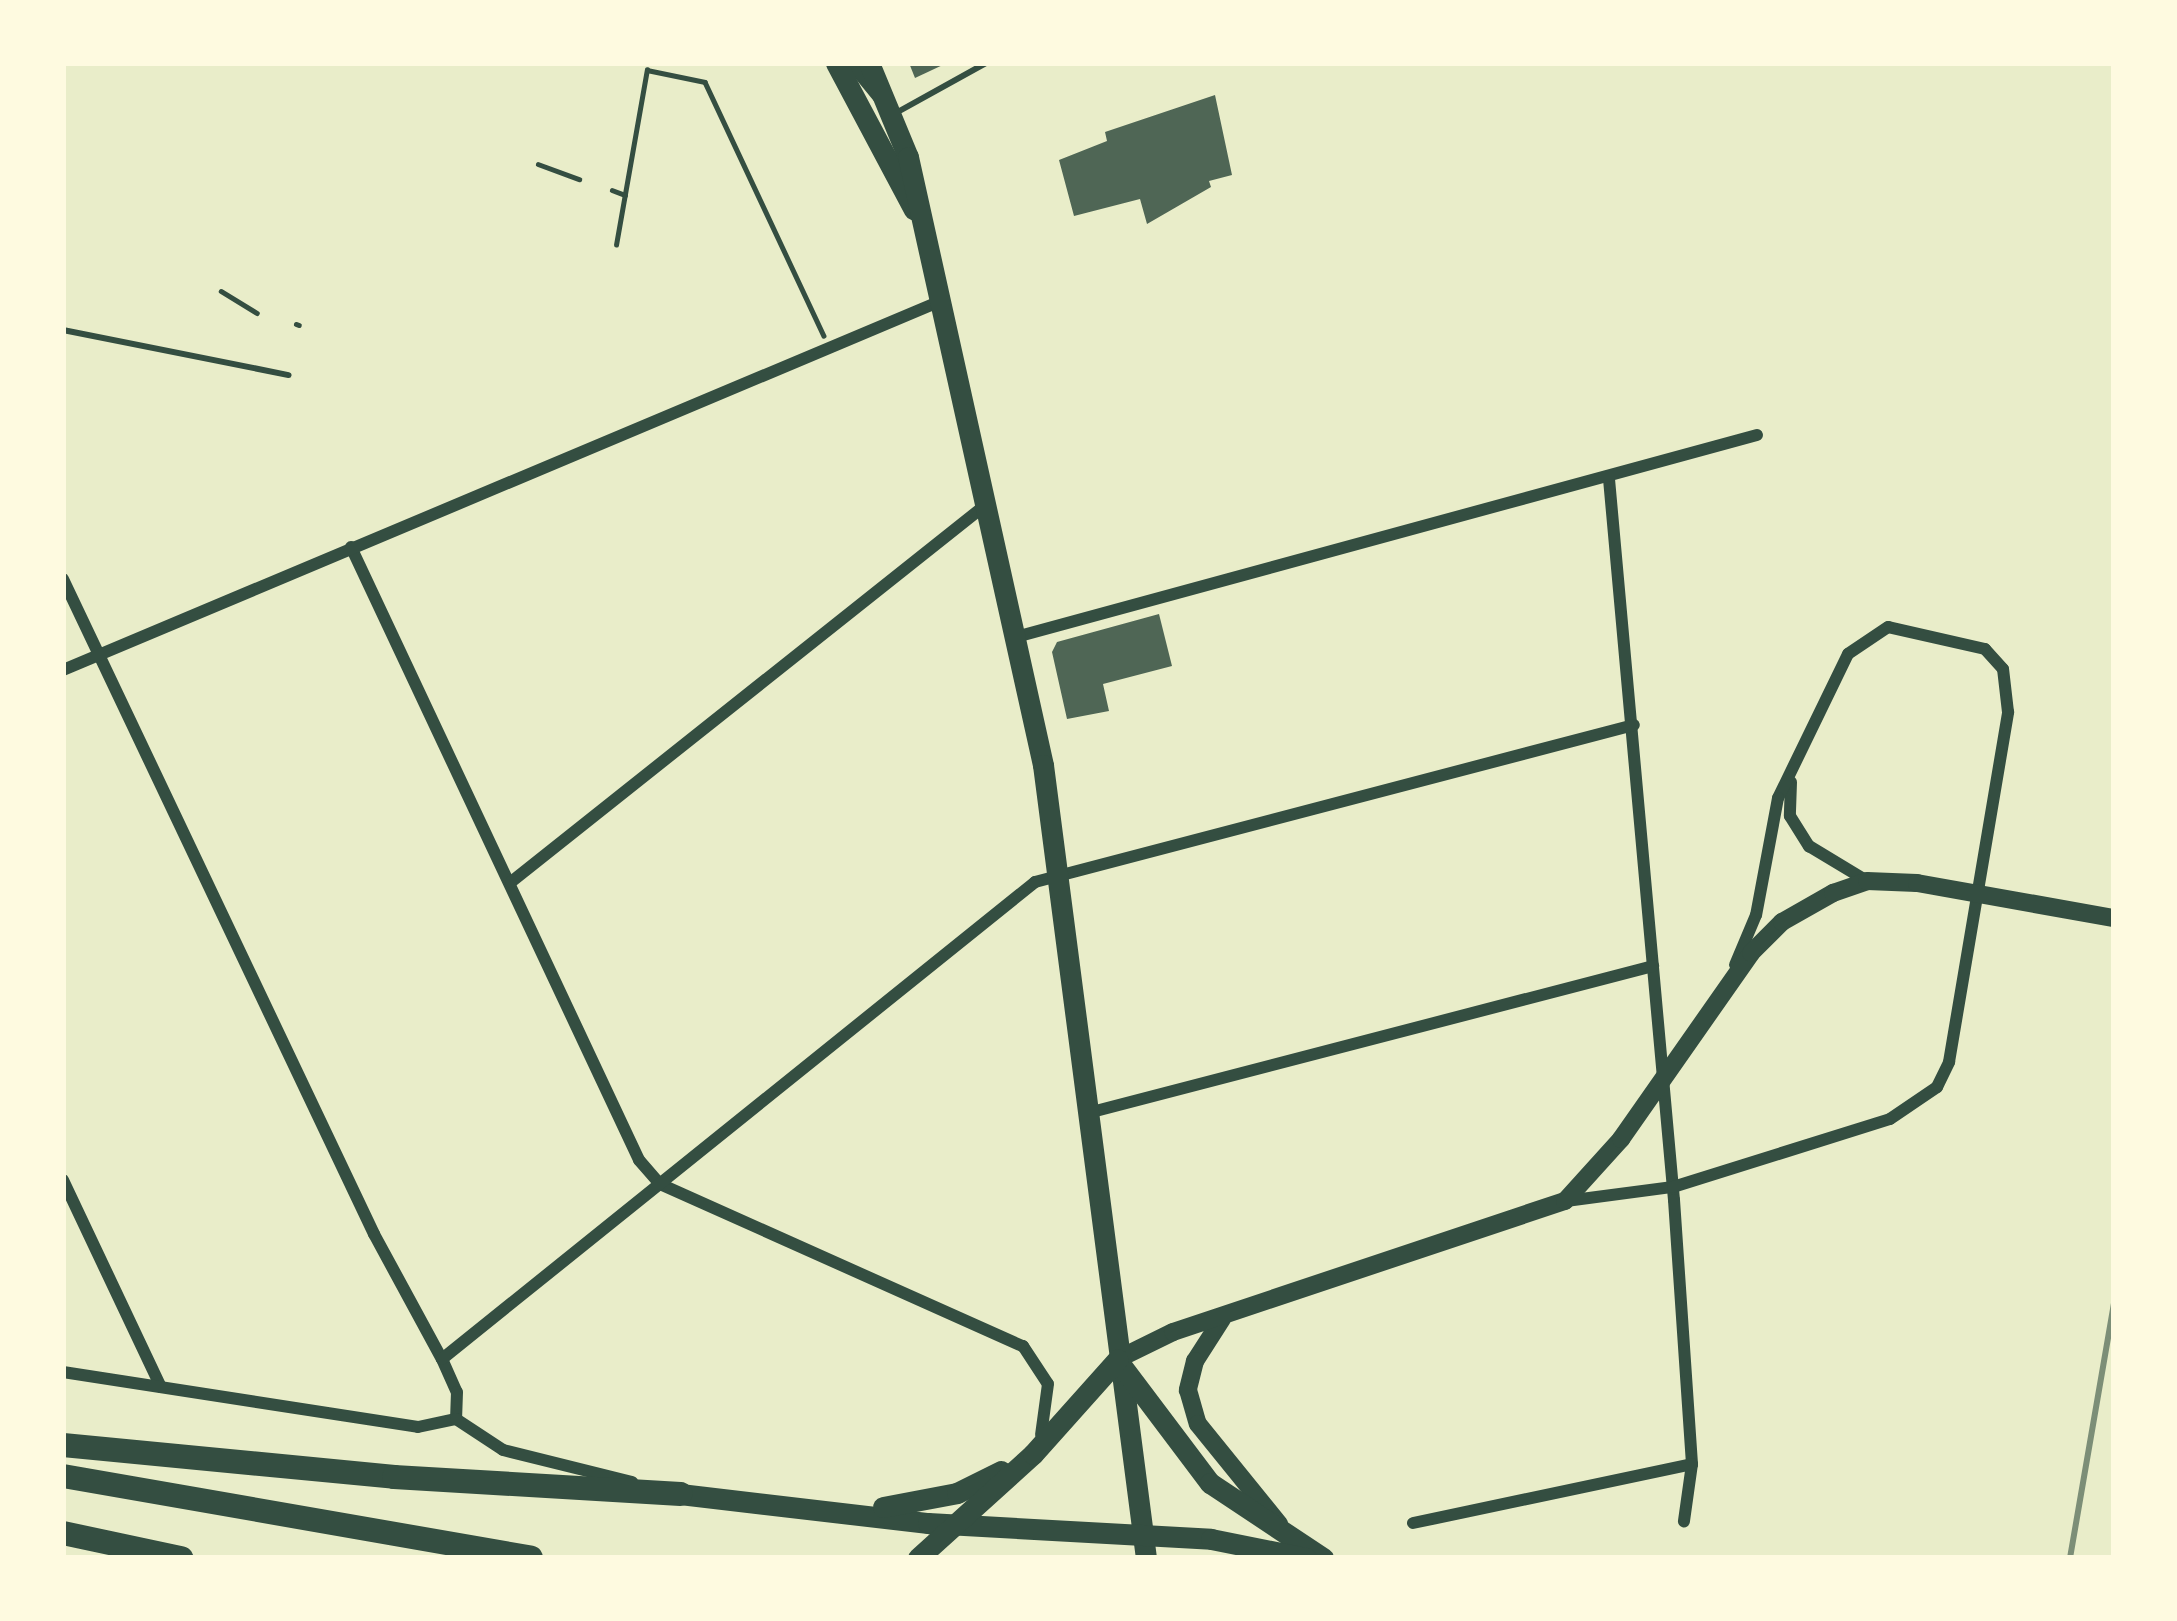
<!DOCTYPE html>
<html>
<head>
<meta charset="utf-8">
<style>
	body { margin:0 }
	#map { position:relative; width:2177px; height:1621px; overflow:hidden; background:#e9edc9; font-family:Karla,sans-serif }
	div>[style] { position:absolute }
	.building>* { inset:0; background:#4f6655 }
	.path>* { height:4.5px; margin:-2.25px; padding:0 2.25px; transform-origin:2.25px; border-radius:2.25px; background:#344e41 }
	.service>* { height:6px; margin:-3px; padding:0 3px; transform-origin:3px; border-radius:3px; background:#344e41 }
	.minor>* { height:12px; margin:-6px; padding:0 6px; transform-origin:6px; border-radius:6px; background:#344e41 }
	.tertiary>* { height:16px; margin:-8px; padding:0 8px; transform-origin:8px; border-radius:8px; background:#344e41 }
	.secondary>* { height:18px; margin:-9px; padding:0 9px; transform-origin:9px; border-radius:9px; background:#344e41 }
	.primary>* { height:21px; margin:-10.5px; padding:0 10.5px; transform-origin:10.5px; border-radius:10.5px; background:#344e41 }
	.motorway>* { height:24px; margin:-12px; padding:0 12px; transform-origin:12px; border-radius:12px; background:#344e41 }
	.rail>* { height:6px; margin:-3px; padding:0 3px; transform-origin:3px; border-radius:3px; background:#7c8e77 }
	span { translate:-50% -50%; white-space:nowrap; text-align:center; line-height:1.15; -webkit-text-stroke:12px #fefae0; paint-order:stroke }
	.frame { position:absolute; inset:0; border:66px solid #fefae0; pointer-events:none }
</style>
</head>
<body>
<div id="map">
	<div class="building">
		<div style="clip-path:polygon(909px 63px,947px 63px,915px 78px)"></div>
		<div style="clip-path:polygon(1215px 95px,1232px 175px,1209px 181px,1211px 187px,1147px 224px,1140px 199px,1074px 216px,1059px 160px,1107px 141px,1105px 132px)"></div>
		<div style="clip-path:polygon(1159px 614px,1172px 666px,1103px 684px,1109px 711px,1067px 719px,1052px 652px,1057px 642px)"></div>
	</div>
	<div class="path">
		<div style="left:538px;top:164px;width:44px;rotate:20.1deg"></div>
		<div style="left:612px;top:190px;width:14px;rotate:21deg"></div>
		<div style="left:616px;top:245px;width:178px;rotate:-80deg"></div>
		<div style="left:647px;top:70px;width:59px;rotate:11.7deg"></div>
		<div style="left:705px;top:82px;width:280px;rotate:64.9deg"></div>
		<div style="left:221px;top:291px;width:42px;rotate:31.4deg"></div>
		<div style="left:296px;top:324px;width:3px;rotate:18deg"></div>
	</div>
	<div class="service">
		<div style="left:894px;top:114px;width:105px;rotate:-29deg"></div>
		<div style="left:63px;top:330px;width:230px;rotate:11.3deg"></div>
	</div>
	<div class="minor">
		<div style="left:1609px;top:479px;width:724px;rotate:84.85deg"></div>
		<div style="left:1674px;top:1200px;width:265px;rotate:86.1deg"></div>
		<div style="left:1692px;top:1464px;width:58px;rotate:98deg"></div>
		<div style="left:351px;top:547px;width:677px;rotate:64.83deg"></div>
		<div style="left:639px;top:1160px;width:32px;rotate:49deg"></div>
		<div style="left:660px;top:1184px;width:398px;rotate:24.1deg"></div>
		<div style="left:1023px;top:1346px;width:45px;rotate:56.7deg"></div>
		<div style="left:1048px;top:1384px;width:51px;rotate:97.8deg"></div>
		<div style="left:63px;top:579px;width:725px;rotate:64.6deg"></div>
		<div style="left:374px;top:1234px;width:142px;rotate:61.5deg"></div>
		<div style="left:442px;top:1359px;width:36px;rotate:66deg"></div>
		<div style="left:457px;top:1392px;width:27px;rotate:92deg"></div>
		<div style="left:1016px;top:637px;width:768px;rotate:-15.25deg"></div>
		<div style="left:63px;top:670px;width:952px;rotate:-22.8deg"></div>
		<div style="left:1791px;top:782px;width:34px;rotate:92deg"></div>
		<div style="left:1790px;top:816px;width:36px;rotate:58deg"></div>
		<div style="left:1809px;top:846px;width:68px;rotate:31.1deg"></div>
		<div style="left:511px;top:882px;width:609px;rotate:-38.47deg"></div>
		<div style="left:1088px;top:1113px;width:584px;rotate:-14.58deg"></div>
		<div style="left:63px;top:1180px;width:229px;rotate:64.7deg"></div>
		<div style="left:1566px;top:1201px;width:108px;rotate:-7.5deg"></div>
		<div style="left:1673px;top:1187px;width:227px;rotate:-17.4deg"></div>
		<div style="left:1890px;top:1119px;width:57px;rotate:-34.2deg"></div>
		<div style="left:1937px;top:1087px;width:28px;rotate:-64deg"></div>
		<div style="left:1949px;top:1062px;width:355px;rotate:-80.4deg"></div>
		<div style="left:2008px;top:712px;width:43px;rotate:-96.6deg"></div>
		<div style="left:2003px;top:669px;width:27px;rotate:-132deg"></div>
		<div style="left:1985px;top:649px;width:99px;rotate:-167.2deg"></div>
		<div style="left:1888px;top:627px;width:48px;rotate:146deg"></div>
		<div style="left:1848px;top:654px;width:160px;rotate:115.9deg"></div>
		<div style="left:1778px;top:798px;width:119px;rotate:100.6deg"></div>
		<div style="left:1756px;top:915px;width:54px;rotate:112.8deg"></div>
		<div style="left:442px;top:1359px;width:761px;rotate:-38.81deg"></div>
		<div style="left:1035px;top:882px;width:619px;rotate:-14.69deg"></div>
		<div style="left:63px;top:1372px;width:359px;rotate:8.8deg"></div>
		<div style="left:418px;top:1427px;width:39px;rotate:-12deg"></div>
		<div style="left:456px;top:1419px;width:56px;rotate:33.4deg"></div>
		<div style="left:503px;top:1450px;width:133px;rotate:13.9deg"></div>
		<div style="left:1413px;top:1523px;width:285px;rotate:-11.9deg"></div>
	</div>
	<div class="tertiary">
		<div style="left:853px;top:63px;width:43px;rotate:50.7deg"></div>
	</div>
	<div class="secondary">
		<div style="left:1222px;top:1319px;width:50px;rotate:122.7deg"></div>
		<div style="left:1195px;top:1361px;width:30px;rotate:104deg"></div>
		<div style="left:1188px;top:1390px;width:35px;rotate:74deg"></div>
		<div style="left:1198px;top:1424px;width:129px;rotate:51deg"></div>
		<div style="left:1118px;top:1359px;width:61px;rotate:-26.1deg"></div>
		<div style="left:1173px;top:1332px;width:413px;rotate:-18.5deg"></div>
		<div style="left:1565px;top:1201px;width:84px;rotate:-47.9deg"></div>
		<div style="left:1621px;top:1139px;width:227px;rotate:-55deg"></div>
		<div style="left:1751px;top:953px;width:44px;rotate:-45deg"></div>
		<div style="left:1782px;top:922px;width:59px;rotate:-29.6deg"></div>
		<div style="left:1833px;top:893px;width:36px;rotate:-19deg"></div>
		<div style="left:1867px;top:881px;width:50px;rotate:2.3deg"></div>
		<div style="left:1917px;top:883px;width:200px;rotate:10.1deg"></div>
	</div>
	<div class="primary">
		<div style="left:836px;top:63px;width:166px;rotate:62deg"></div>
		<div style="left:869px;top:63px;width:102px;rotate:67.5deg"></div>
		<div style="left:908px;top:157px;width:623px;rotate:77.48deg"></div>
		<div style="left:1043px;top:765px;width:800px;rotate:82.6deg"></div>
		<div style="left:1121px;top:1365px;width:148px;rotate:53deg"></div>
		<div style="left:1210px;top:1483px;width:136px;rotate:33.6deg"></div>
		<div style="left:680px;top:1494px;width:250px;rotate:6.7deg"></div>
		<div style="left:928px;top:1523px;width:283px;rotate:3.2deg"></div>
		<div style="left:1211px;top:1539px;width:97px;rotate:11.3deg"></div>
		<div style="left:883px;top:1507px;width:75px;rotate:-10.7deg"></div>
		<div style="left:957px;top:1493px;width:49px;rotate:-26.6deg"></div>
		<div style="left:918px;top:1558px;width:155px;rotate:-42.1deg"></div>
		<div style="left:1033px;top:1454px;width:127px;rotate:-48.2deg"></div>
	</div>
	<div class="motorway">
		<div style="left:63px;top:1445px;width:333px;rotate:5.5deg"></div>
		<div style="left:394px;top:1477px;width:287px;rotate:3.4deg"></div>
		<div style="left:63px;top:1476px;width:475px;rotate:9.9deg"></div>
		<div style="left:63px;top:1533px;width:121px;rotate:12deg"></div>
	</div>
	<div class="rail">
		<div style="left:2070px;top:1558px;width:259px;rotate:-80.2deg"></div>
	</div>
	<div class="frame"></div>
</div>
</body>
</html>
